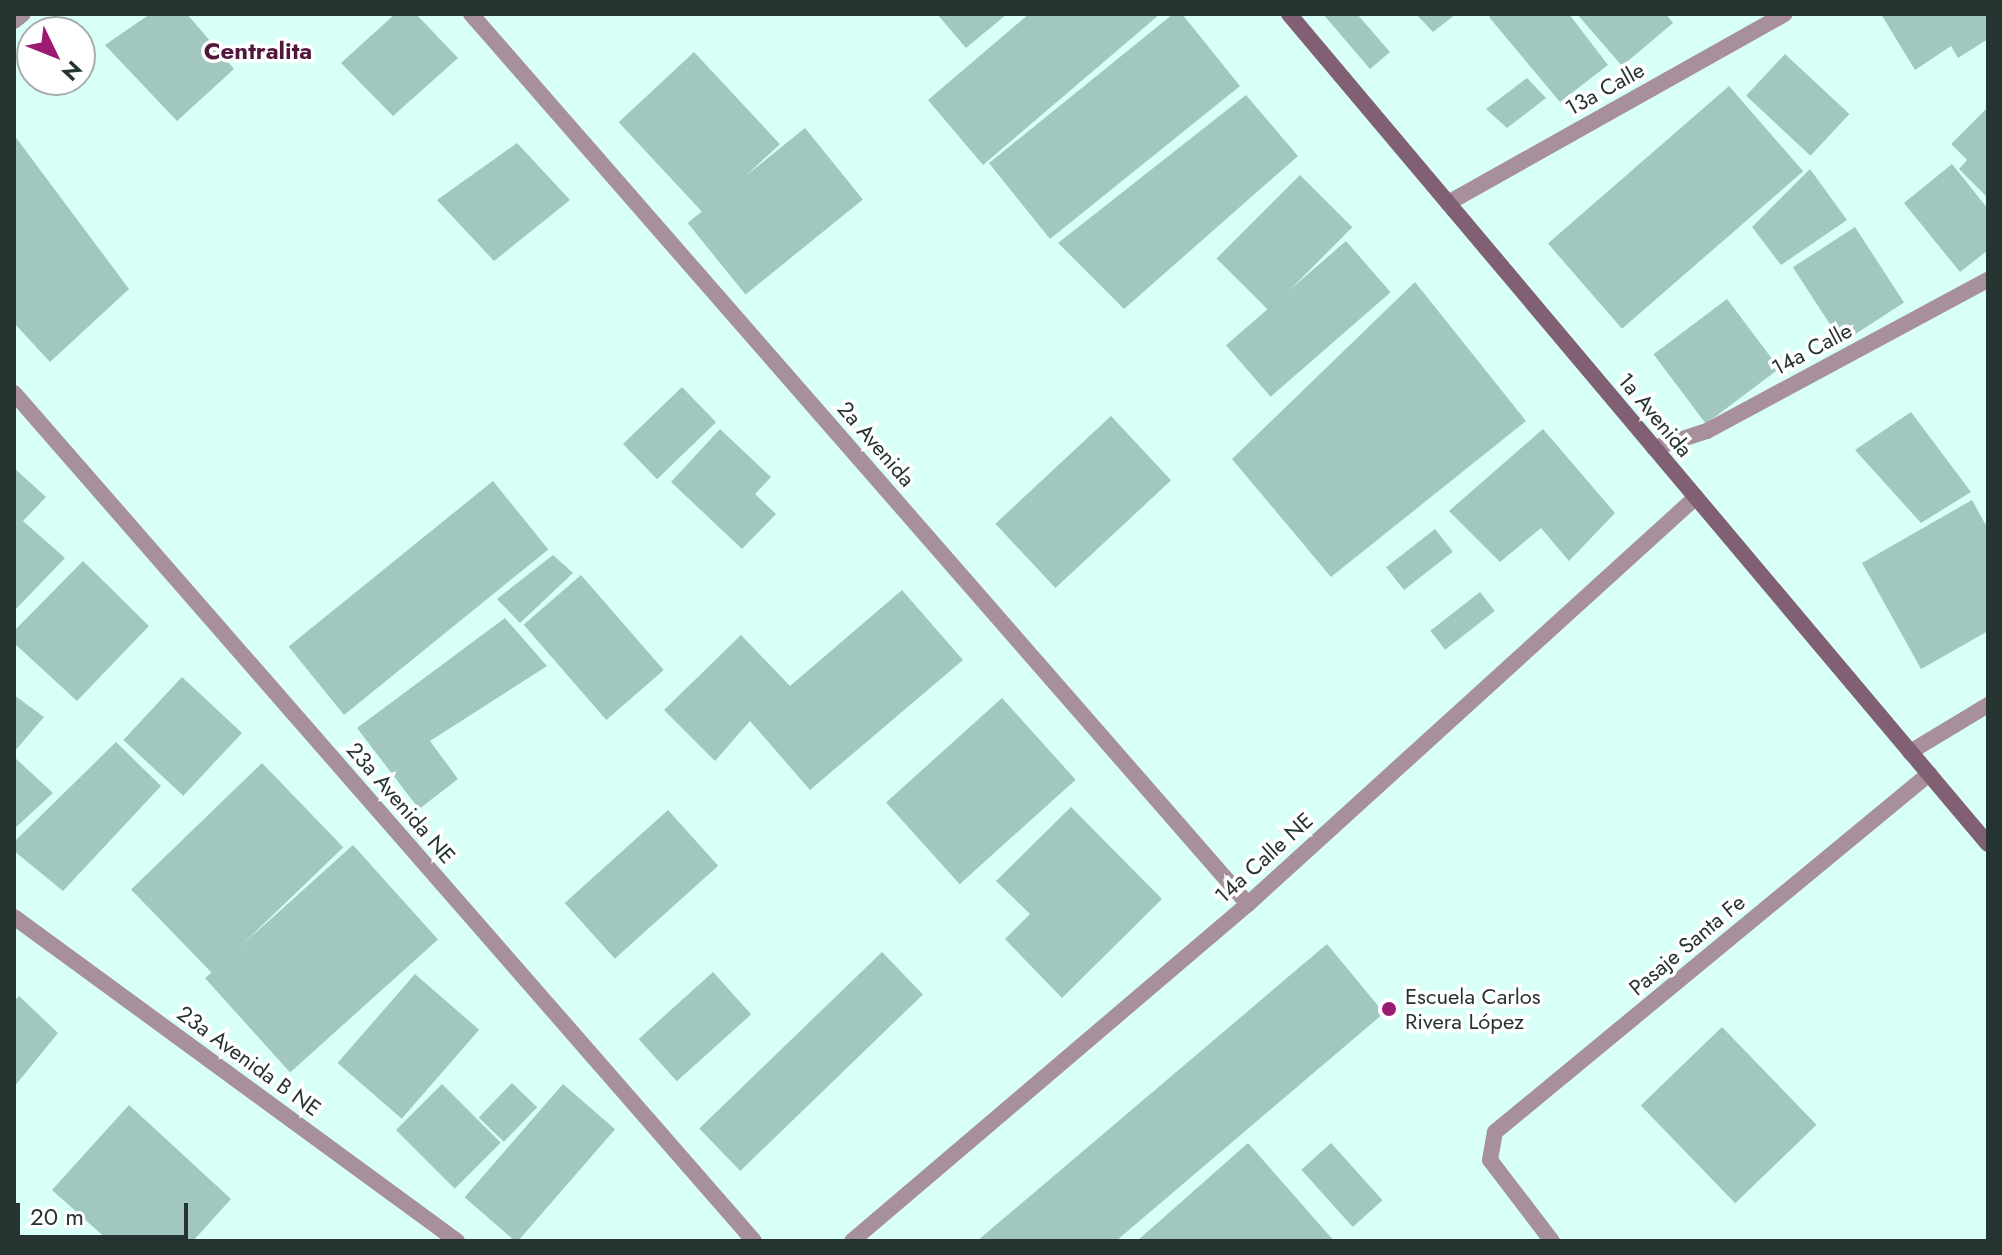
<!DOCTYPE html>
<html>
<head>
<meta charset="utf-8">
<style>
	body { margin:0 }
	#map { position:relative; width:2002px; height:1255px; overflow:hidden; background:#d8fff8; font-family:Jost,sans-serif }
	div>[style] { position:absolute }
	.building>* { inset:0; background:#a1c7c0; transform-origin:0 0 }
	.lane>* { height:16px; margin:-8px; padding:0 8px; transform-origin:8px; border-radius:8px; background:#a7909c }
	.street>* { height:16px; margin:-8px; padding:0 8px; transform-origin:8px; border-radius:8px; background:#a7909c }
	.secondary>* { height:16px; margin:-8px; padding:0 8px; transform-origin:8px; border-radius:8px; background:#806072 }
	.dots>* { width:22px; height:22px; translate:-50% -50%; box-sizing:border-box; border:4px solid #fff; border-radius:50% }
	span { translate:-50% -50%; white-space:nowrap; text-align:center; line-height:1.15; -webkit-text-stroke:7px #fff; paint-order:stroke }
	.street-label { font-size:22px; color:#253431 }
	.poi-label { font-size:22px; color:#253431 }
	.left { translate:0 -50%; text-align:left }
	.neighbourhood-label { font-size:24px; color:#53173d; font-weight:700 }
	.frame { position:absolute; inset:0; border:16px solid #253431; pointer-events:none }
	.north { position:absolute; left:16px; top:16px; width:80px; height:80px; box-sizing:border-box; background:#fff; border:2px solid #a8aead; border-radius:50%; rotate:133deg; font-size:22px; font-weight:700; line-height:32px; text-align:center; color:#253431 }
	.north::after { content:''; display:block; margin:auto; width:28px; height:36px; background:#9a1b71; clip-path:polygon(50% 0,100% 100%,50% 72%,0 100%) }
	.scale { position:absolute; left:16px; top:1203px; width:172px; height:36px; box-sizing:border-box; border:4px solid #253431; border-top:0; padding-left:10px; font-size:24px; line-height:28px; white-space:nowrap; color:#253431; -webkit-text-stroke:6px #fff; paint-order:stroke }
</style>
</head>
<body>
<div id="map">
	<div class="building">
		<div style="clip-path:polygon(150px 14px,187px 14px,234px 69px,177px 121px,105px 45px)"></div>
		<div style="clip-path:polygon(395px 14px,416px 14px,458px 58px,393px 116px,341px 63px)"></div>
		<div style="clip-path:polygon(937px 14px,1007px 14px,966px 48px)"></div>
		<div style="clip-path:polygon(1029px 14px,1160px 14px,983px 165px,928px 100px)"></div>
		<div style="clip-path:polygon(1173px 14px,1182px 14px,1240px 86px,1050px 239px,989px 163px)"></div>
		<div style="clip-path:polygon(1323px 14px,1357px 14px,1390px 52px,1370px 69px)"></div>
		<div style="clip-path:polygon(1416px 14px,1456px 14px,1433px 32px)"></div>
		<div style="clip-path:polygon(1492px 14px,1569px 14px,1608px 65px,1560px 102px,1489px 17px)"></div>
		<div style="clip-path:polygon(1577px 14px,1666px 14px,1673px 23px,1622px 66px)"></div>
		<div style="clip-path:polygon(1881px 14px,1988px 14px,1988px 39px,1958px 58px,1951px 46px,1915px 70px)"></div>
		<div style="left:694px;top:52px;width:126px;height:103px;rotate:47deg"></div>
		<div style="left:1785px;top:54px;width:88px;height:57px;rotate:43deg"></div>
		<div style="clip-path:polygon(1527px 78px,1546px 98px,1507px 128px,1486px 109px)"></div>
		<div style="left:1729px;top:86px;width:113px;height:240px;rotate:49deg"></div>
		<div style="clip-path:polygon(1246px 95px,1298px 156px,1124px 309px,1058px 243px)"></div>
		<div style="clip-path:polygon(1988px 107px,1988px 198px,1959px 169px,1967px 160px,1951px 144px)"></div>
		<div style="left:805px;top:128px;width:92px;height:151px;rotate:51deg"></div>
		<div style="clip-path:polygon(14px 135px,129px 289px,50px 362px,14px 323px)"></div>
		<div style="clip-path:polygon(517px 143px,570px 200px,494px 261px,437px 200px)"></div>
		<div style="clip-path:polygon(1952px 164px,1988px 209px,1988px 250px,1960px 272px,1904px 203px)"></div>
		<div style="clip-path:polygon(1810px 169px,1847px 220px,1781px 265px,1752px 227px)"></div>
		<div style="left:1300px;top:175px;width:74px;height:118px;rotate:45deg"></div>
		<div style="left:1855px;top:227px;width:90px;height:74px;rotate:57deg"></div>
		<div style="left:1346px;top:241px;width:68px;height:159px;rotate:49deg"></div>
		<div style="clip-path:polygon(1415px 282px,1526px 421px,1331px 577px,1232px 459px)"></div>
		<div style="left:1727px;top:299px;width:87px;height:92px;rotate:53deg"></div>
		<div style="left:682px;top:387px;width:49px;height:82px;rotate:46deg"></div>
		<div style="clip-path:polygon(1911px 412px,1971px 492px,1921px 523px,1855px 450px)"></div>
		<div style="left:1111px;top:416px;width:88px;height:158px;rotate:47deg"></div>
		<div style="clip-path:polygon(720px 429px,771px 477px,755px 494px,776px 514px,742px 549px,671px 482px)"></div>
		<div style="clip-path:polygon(1543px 429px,1615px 513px,1569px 561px,1541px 528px,1500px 562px,1449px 511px)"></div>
		<div style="clip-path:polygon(14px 468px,46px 497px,23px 521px,65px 558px,14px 611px)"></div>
		<div style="left:493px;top:481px;width:88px;height:263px;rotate:51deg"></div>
		<div style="clip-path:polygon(1972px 500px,1988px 529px,1988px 631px,1921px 669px,1862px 563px)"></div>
		<div style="left:1435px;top:529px;width:29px;height:62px;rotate:52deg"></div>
		<div style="clip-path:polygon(553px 555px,573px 573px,520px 623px,497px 599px)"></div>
		<div style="clip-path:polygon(83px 561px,149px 626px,77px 701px,14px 643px,14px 631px)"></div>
		<div style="left:581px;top:575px;width:126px;height:76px;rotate:49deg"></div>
		<div style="clip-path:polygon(902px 590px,963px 660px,810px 790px,750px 721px,715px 761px,664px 710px,741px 635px,790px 686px)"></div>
		<div style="left:1480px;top:592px;width:24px;height:63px;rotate:52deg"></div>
		<div style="clip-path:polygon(505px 618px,547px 666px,430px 741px,458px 779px,419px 809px,357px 728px)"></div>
		<div style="left:182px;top:677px;width:82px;height:86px;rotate:43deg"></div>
		<div style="clip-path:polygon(14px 695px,44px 717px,14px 752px)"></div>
		<div style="left:1002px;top:698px;width:110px;height:156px;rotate:48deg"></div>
		<div style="clip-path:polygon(116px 742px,161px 786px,63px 891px,14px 851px,14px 842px)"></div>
		<div style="clip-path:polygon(14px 757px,53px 793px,14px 829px)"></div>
		<div style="left:262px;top:763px;width:117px;height:182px;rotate:46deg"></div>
		<div style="clip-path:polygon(1071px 807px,1162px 899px,1062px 998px,1005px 939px,1030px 914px,996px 881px)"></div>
		<div style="left:668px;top:810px;width:75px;height:139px;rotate:48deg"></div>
		<div style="left:353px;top:845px;width:127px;height:199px;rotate:48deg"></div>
		<div style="clip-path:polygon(1327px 944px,1384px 1013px,1116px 1241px,977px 1241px)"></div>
		<div style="left:882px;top:952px;width:59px;height:254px;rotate:46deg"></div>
		<div style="left:713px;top:972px;width:57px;height:100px;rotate:48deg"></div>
		<div style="left:415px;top:974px;width:85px;height:118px;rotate:41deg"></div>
		<div style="clip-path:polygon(19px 996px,58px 1033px,14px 1087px,14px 1001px)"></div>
		<div style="left:1722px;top:1027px;width:136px;height:113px;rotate:46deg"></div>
		<div style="left:512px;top:1083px;width:35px;height:48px;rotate:44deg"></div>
		<div style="left:442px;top:1084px;width:83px;height:65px;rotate:45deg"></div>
		<div style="left:563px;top:1084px;width:69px;height:150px;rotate:41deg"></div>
		<div style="clip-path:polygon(129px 1105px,231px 1199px,193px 1241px,109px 1241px,52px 1190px)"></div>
		<div style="clip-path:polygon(1248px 1143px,1334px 1241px,1137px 1241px)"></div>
		<div style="left:1331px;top:1143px;width:77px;height:40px;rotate:48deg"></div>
	</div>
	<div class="lane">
		<div style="left:1490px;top:1160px;width:28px;rotate:-80deg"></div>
		<div style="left:1495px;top:1132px;width:563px;rotate:-39.52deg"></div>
	</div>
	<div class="street">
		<div style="left:471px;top:14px;width:1181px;rotate:48.88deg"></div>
		<div style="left:14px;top:21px;width:11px;rotate:-38deg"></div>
		<div style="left:1448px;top:203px;width:386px;rotate:-29.3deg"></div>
		<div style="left:14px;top:393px;width:1125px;rotate:48.89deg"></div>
		<div style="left:1654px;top:448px;width:56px;rotate:-17.8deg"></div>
		<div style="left:1707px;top:431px;width:319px;rotate:-28.3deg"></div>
		<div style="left:1910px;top:752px;width:91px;rotate:-31.1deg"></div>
		<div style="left:14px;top:917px;width:549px;rotate:36.18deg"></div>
		<div style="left:1490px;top:1160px;width:102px;rotate:52.6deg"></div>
		<div style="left:852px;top:1241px;width:520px;rotate:-40.4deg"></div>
		<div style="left:1248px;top:904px;width:605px;rotate:-42.25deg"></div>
	</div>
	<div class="secondary">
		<div style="left:1289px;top:14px;width:1085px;rotate:49.9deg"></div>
	</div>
	<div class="dots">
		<div style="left:1389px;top:1009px;background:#9a1b71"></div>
	</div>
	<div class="street-label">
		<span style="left:1605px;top:89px;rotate:-29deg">13a Calle</span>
		<span style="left:1812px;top:349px;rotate:-28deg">14a Calle</span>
		<span style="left:1655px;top:415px;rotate:50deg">1a Avenida</span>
		<span style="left:876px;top:444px;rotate:49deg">2a Avenida</span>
		<span style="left:401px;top:803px;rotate:49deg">23a Avenida NE</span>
		<span style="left:1264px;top:858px;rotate:-42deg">14a Calle NE</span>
		<span style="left:1687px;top:945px;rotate:-40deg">Pasaje Santa Fe</span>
		<span style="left:249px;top:1061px;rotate:36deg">23a Avenida B NE</span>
	</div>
	<div class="poi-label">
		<span class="left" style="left:1405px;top:1009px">Escuela Carlos<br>Rivera López</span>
	</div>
	<div class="neighbourhood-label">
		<span style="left:258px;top:51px">Centralita</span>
	</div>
	<div class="frame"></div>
	<div class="north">N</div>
	<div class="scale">20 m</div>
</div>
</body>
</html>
